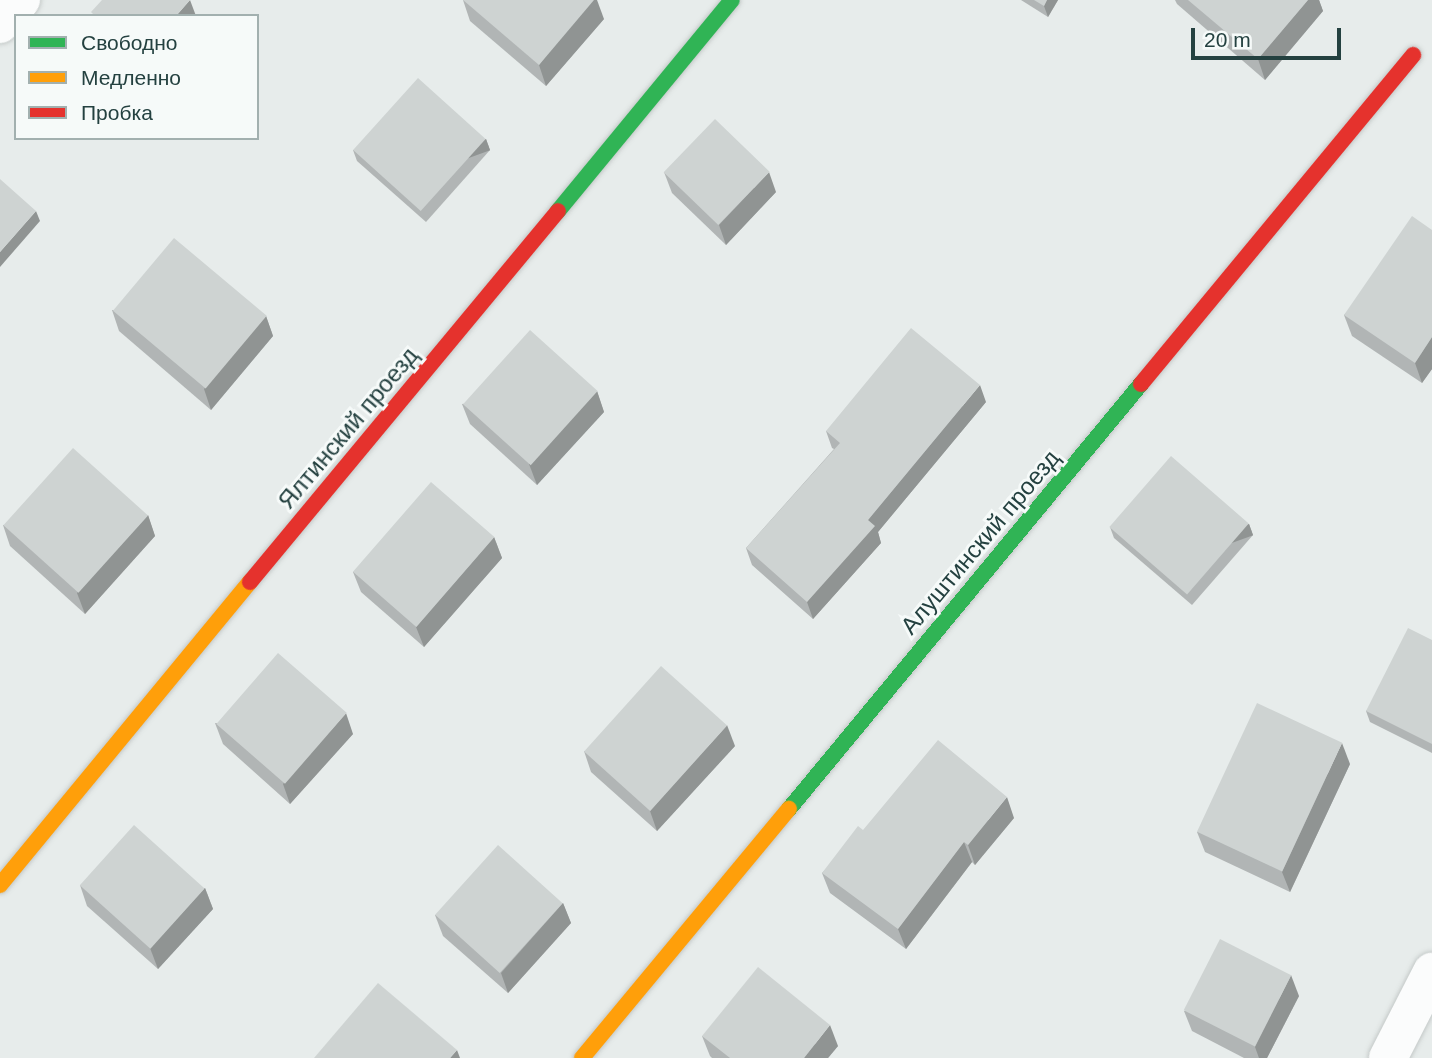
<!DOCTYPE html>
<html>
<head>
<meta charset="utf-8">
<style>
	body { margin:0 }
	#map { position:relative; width:1432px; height:1058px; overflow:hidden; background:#e7eceb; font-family:Helvetica,sans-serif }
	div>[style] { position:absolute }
	.roads { filter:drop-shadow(0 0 2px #c4c9c8) drop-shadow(0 0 2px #c4c9c8) }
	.street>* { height:38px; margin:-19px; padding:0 19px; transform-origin:19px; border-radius:19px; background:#fbfcfc }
	.fast>* { height:16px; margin:-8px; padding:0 8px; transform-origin:8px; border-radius:8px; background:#30b455 }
	.slow>* { height:16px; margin:-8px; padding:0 8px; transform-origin:8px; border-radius:8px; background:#ff9f0a }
	.jam>* { height:16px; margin:-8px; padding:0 8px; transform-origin:8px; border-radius:8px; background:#e5322d }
	.wall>* { inset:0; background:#b1b5b5 }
	.shaded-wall>* { inset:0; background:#909493; transform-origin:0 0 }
	.building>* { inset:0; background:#ced3d2; transform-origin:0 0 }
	span { translate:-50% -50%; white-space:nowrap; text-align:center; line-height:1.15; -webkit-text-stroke:6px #f6faf9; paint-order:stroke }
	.street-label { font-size:24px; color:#244140 }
	.legend { position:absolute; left:14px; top:14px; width:245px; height:126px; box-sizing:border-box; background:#f6faf9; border:2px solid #a2b0af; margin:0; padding:9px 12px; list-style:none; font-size:21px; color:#244140 }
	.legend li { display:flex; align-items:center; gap:14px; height:35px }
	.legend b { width:35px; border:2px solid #a2b0af }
	.scale { position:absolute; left:1191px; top:28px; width:150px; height:32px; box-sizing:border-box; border:4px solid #244140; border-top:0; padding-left:9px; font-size:21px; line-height:24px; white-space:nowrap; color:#244140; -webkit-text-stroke:5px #f6faf9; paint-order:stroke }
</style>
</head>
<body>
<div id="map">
	<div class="roads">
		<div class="street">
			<div style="left:0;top:24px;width:32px;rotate:-49deg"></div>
			<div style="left:1388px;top:1058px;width:97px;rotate:-62.9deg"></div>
		</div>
		<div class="fast">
			<div style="left:558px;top:211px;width:273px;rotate:-50.5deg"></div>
			<div style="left:789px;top:809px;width:552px;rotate:-50.37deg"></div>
		</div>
		<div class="slow">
			<div style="left:0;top:885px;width:393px;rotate:-50.5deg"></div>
			<div style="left:582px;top:1058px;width:324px;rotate:-50.3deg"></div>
		</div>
		<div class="jam">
			<div style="left:1141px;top:384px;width:427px;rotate:-50.4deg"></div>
			<div style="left:250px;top:582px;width:482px;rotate:-50.3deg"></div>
		</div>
	</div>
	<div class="wall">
		<div style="clip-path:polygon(463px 0,604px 19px,546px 86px,470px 21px)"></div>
		<div style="clip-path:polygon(1021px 0,1058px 0,1048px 17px)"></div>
		<div style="clip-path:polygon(1175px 0,1319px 0,1323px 11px,1265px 80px,1177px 4px)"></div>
		<div style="clip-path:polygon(486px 139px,490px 150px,426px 222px,357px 161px,353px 150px)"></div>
		<div style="clip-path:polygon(664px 172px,776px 192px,726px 245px,672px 193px)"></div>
		<div style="clip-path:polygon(1432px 230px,1432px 369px,1422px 383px,1352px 336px,1344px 315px)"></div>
		<div style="clip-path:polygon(112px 310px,266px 316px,273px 336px,211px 410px,119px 331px)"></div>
		<div style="clip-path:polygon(597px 391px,604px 412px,537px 485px,470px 424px,462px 404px)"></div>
		<div style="clip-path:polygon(986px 402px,878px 532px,881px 543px,813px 619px,752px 565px,746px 548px,834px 449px,832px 448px,826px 431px)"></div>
		<div style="clip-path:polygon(148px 515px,155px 536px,85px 614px,10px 546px,3px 525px)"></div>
		<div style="clip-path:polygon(1249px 524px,1253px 535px,1192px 605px,1114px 538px,1110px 527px)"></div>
		<div style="clip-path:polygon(494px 537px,502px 558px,424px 647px,361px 592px,353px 572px)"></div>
		<div style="clip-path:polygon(1432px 640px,1432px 753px,1370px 722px,1366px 711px)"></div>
		<div style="clip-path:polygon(215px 723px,353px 734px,290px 804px,223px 744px)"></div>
		<div style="clip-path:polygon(735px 746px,657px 831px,591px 772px,584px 751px)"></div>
		<div style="clip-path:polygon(1350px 764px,1290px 892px,1205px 852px,1197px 832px)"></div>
		<div style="clip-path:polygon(1014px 818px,975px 865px,972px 862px,906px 949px,830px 893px,822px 873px,863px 830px)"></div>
		<div style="clip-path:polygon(80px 885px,205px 888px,213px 909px,158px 969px,87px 906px)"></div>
		<div style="clip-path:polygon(563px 903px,571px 923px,508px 993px,443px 936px,435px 915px)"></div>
		<div style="clip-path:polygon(1299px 996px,1267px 1058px,1244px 1058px,1192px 1031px,1184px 1011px)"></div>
		<div style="clip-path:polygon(702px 1036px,838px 1046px,828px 1058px,712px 1058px,710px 1056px)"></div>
	</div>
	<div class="shaded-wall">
		<div style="clip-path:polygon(190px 0,196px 16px,176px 16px)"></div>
		<div style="clip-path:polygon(587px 0,597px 0,604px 19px,546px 86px,539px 65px)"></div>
		<div style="clip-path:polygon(1047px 0,1058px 0,1048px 17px,1044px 6px)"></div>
		<div style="clip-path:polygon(1308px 0,1319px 0,1323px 11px,1265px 80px,1258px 59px)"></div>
		<div style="left:486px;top:139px;width:12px;height:96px;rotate:70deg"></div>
		<div style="clip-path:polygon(769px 172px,776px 192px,726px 245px,719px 225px)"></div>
		<div style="clip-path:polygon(36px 211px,40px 221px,0 267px,0 252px)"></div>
		<div style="clip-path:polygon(266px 316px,273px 336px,211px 410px,204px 389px)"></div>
		<div style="clip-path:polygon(1432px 337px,1432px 369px,1422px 383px,1415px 363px)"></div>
		<div style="clip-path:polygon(980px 385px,986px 402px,878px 532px,881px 543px,813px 619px,807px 602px,868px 520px)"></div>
		<div style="clip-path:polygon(597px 391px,604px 412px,537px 485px,529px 464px)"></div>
		<div style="clip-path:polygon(148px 515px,155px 536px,85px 614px,77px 593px)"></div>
		<div style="left:1249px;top:524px;width:12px;height:93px;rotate:70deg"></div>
		<div style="clip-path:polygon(494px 537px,502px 558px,424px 647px,416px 627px)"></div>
		<div style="clip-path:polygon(346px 713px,353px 734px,290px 804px,283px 784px)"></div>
		<div style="clip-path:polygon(727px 725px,735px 746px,657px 831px,650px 811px)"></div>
		<div style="clip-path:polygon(1342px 743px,1350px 764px,1290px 892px,1282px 872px)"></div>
		<div style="clip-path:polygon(1007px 797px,1014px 818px,975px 865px,968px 845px)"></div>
		<div style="clip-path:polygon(964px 842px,972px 862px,906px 949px,898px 929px)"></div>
		<div style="clip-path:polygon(205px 888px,213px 909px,158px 969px,150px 948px)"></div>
		<div style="clip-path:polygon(563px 903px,571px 923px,508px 993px,501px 973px)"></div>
		<div style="clip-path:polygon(1291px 975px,1299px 996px,1267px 1058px,1259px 1058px,1255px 1047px)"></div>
		<div style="clip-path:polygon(830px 1025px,838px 1046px,828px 1058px,804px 1058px)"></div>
		<div style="clip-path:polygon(457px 1050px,460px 1058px,450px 1058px)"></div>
	</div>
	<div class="building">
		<div style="clip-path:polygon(102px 0,190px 0,176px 16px,95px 16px,91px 12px)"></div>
		<div style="clip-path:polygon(463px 0,594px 0,539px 65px)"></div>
		<div style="clip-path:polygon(1034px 0,1047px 0,1044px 6px)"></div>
		<div style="clip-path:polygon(1188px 0,1308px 0,1258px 59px)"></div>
		<div style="left:418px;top:78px;width:91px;height:97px;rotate:42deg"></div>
		<div style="left:715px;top:119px;width:76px;height:74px;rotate:44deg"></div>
		<div style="clip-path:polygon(0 179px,36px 211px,0 252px)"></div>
		<div style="clip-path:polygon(1412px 216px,1432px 230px,1432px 337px,1415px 363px,1344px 315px)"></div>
		<div style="left:174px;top:238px;width:121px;height:95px;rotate:40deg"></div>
		<div style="clip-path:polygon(911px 328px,980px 385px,868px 520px,875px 526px,807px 602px,746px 548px,840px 443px,826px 431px)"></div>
		<div style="left:530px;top:330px;width:91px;height:100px;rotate:42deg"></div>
		<div style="left:73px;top:448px;width:101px;height:104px;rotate:42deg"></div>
		<div style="left:1171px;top:456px;width:103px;height:94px;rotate:41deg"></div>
		<div style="left:431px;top:482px;width:84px;height:119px;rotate:41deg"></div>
		<div style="clip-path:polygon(1408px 628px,1432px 640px,1432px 744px,1366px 711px)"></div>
		<div style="left:278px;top:653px;width:91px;height:94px;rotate:41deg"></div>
		<div style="left:661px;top:666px;width:89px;height:115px;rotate:42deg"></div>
		<div style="left:1257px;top:703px;width:94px;height:142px;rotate:25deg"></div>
		<div style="clip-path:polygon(938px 740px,1007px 797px,968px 845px,964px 842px,898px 929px,822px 873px,858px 826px,863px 830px)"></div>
		<div style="left:134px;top:825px;width:95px;height:81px;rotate:42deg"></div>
		<div style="left:498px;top:845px;width:87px;height:94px;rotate:42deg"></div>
		<div style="left:1220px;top:939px;width:80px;height:80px;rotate:27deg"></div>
		<div style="clip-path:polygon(758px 967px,830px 1025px,804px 1058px,730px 1058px,702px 1036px)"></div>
		<div style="clip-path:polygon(378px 983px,457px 1050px,450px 1058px,314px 1058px)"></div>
	</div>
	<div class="street-label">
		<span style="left:348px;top:428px;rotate:-50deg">Ялтинский проезд</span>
		<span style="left:980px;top:542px;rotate:-50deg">Алуштинский проезд</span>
	</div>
	<ul class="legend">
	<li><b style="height:9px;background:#30b455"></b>Свободно</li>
	<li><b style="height:9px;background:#ff9f0a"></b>Медленно</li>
	<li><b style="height:9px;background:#e5322d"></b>Пробка</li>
	</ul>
	<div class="scale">20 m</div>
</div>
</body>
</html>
